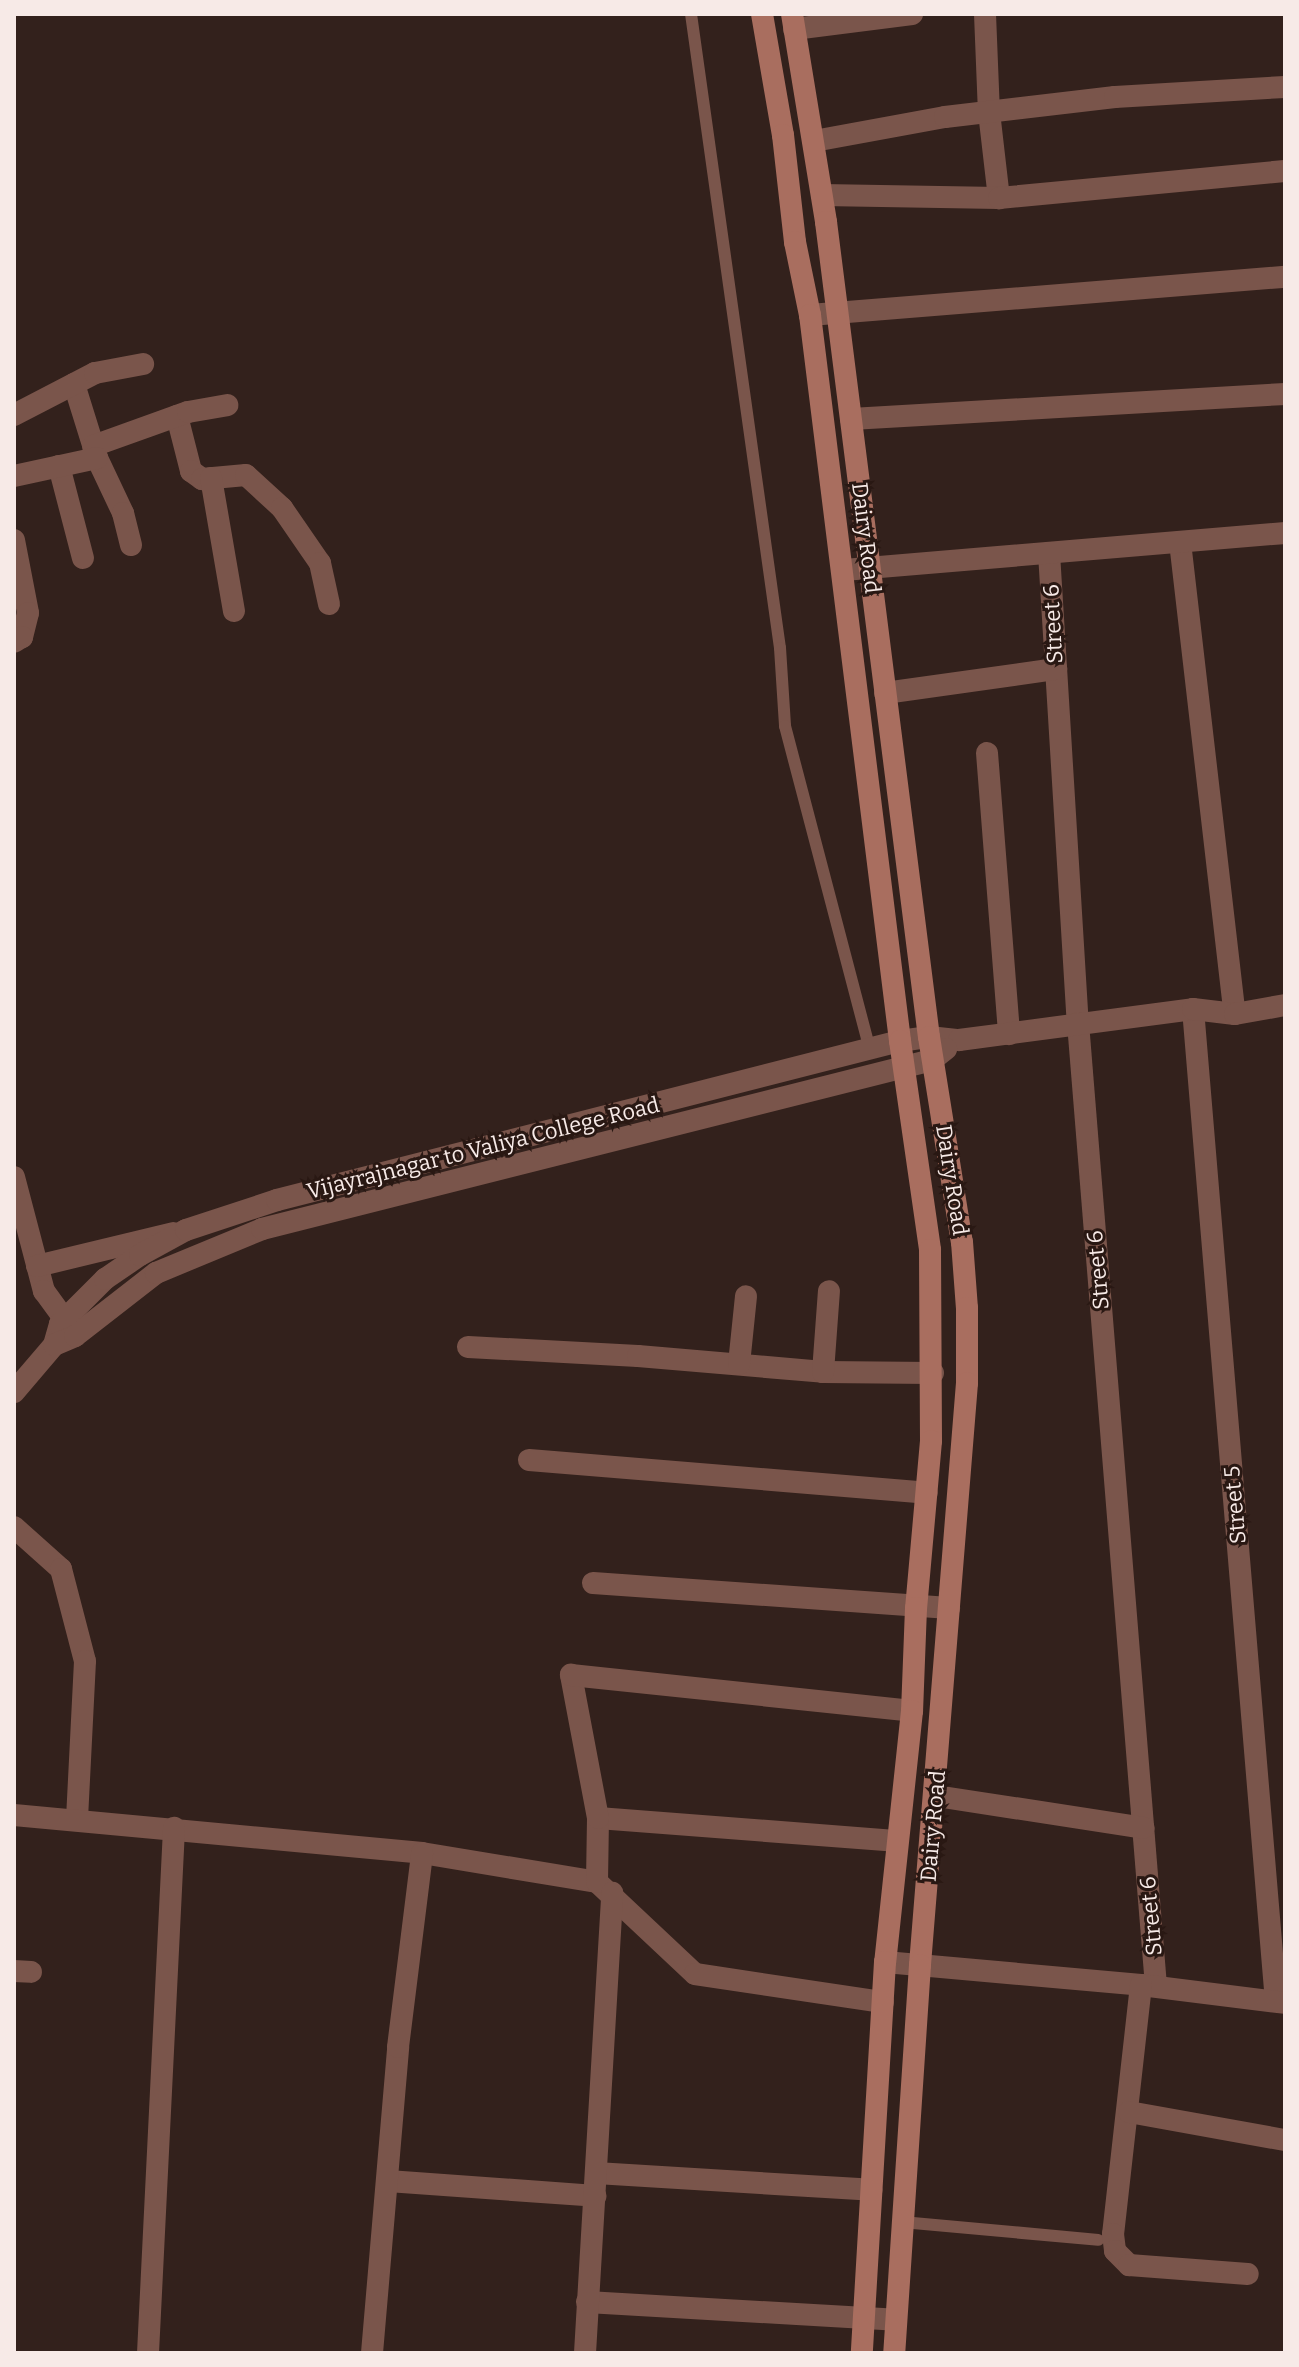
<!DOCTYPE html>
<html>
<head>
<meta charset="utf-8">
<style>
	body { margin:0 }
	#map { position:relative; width:1299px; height:2367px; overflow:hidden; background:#33211c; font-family:Bitter,serif }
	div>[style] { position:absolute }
	.service>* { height:12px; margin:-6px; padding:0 6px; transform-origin:6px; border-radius:6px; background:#7a554b }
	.minor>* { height:22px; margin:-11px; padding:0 11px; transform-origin:11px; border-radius:11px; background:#7a554b }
	.tertiary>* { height:22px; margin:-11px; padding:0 11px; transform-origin:11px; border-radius:11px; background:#7a554b }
	.secondary>* { height:22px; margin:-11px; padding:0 11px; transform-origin:11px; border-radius:11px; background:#a96e5f }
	span { translate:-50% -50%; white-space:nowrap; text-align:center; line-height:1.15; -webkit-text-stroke:6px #291813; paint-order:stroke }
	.street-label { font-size:22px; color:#f7eae7 }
	.frame { position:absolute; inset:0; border:16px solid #f7eae7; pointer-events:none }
</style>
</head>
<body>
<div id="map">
	<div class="service">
		<div style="left:691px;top:14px;width:640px;rotate:82.01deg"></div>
		<div style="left:780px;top:648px;width:78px;rotate:86.3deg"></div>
		<div style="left:785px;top:726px;width:334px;rotate:75.3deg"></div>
		<div style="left:902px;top:2222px;width:197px;rotate:5.2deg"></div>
	</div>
	<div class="minor">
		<div style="left:985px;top:14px;width:98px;rotate:87.7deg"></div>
		<div style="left:989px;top:112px;width:87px;rotate:83.4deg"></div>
		<div style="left:794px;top:29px;width:119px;rotate:-7.2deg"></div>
		<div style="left:814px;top:141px;width:133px;rotate:-10.4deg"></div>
		<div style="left:945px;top:117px;width:171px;rotate:-6.7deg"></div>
		<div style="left:1115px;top:97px;width:170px;rotate:-3.4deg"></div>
		<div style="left:822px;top:195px;width:177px;rotate:1deg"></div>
		<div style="left:999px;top:198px;width:287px;rotate:-5.4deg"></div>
		<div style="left:810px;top:315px;width:477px;rotate:-4.6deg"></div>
		<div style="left:74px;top:384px;width:77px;rotate:72.7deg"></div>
		<div style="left:97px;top:458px;width:61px;rotate:64.7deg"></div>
		<div style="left:123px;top:513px;width:33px;rotate:76deg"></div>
		<div style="left:14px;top:415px;width:91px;rotate:-27.4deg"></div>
		<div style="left:95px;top:373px;width:49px;rotate:-10.6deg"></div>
		<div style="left:177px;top:416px;width:57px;rotate:75.7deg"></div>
		<div style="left:191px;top:471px;width:14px;rotate:36deg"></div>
		<div style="left:202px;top:479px;width:44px;rotate:-5.2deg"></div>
		<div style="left:246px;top:475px;width:49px;rotate:42.5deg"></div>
		<div style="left:282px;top:508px;width:67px;rotate:55.4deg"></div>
		<div style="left:320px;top:563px;width:42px;rotate:77.6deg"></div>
		<div style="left:851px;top:419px;width:435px;rotate:-3.3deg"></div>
		<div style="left:93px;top:446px;width:101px;rotate:-19.7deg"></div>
		<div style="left:188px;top:412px;width:40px;rotate:-10deg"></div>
		<div style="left:59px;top:466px;width:95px;rotate:75.4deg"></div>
		<div style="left:14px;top:476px;width:85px;rotate:-12.2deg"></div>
		<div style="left:211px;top:478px;width:135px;rotate:80.2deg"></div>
		<div style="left:14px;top:540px;width:74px;rotate:79.1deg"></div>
		<div style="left:28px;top:613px;width:25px;rotate:104deg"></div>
		<div style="left:22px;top:637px;width:9px;rotate:148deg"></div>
		<div style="left:1180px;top:542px;width:475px;rotate:83.4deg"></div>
		<div style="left:1049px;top:553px;width:471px;rotate:86.5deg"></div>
		<div style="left:1078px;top:1023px;width:966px;rotate:85.37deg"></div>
		<div style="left:844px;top:570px;width:443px;rotate:-4.8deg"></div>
		<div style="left:885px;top:693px;width:173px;rotate:-8deg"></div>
		<div style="left:987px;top:753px;width:282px;rotate:85.5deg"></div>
		<div style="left:1193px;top:1009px;width:995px;rotate:85.22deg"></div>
		<div style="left:14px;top:1177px;width:118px;rotate:75.3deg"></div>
		<div style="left:44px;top:1291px;width:36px;rotate:54deg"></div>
		<div style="left:37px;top:1266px;width:140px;rotate:-13.6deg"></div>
		<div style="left:468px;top:1347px;width:170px;rotate:3deg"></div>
		<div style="left:638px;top:1356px;width:186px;rotate:4.9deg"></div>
		<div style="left:823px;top:1372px;width:110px;rotate:0.5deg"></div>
		<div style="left:739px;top:1364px;width:68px;rotate:-84.1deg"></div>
		<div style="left:823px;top:1372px;width:81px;rotate:-85.8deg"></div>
		<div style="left:529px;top:1460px;width:399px;rotate:4.7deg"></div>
		<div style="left:14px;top:1527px;width:63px;rotate:41.8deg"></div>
		<div style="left:61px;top:1569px;width:95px;rotate:75.4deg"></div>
		<div style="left:85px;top:1661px;width:159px;rotate:92.9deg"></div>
		<div style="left:593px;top:1583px;width:357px;rotate:4deg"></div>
		<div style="left:936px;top:1796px;width:210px;rotate:8.7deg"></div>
		<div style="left:14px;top:1815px;width:410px;rotate:5.3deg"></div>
		<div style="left:422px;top:1853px;width:177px;rotate:9.4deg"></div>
		<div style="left:597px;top:1882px;width:134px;rotate:43.2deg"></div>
		<div style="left:695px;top:1974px;width:190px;rotate:8.5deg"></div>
		<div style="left:598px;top:1818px;width:298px;rotate:4.4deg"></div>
		<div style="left:597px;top:1882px;width:64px;rotate:-89.1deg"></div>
		<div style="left:598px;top:1818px;width:146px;rotate:-100.7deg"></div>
		<div style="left:571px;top:1675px;width:343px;rotate:6deg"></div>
		<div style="left:885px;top:1962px;width:257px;rotate:5.1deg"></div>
		<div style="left:1141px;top:1985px;width:145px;rotate:7.1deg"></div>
		<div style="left:14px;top:1971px;width:17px;rotate:3deg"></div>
		<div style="left:1141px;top:1985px;width:251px;rotate:96.4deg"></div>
		<div style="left:1113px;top:2234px;width:17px;rotate:83deg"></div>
		<div style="left:1115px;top:2251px;width:20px;rotate:45deg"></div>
		<div style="left:1129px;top:2265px;width:119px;rotate:4.3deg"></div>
		<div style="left:1129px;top:2112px;width:158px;rotate:10.2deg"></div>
		<div style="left:596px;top:2173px;width:276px;rotate:3.5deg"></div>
		<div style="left:388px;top:2181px;width:208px;rotate:4.1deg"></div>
		<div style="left:587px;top:2302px;width:309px;rotate:3.3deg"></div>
		<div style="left:148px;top:2353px;width:526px;rotate:-87.16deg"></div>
		<div style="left:372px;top:2353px;width:307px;rotate:-85.1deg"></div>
		<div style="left:398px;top:2047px;width:195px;rotate:-82.9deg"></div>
		<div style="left:585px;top:2353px;width:461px;rotate:-86.6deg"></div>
	</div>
	<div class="tertiary">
		<div style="left:54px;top:1345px;width:22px;rotate:-74deg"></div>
		<div style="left:60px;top:1324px;width:64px;rotate:-45deg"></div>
		<div style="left:105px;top:1279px;width:42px;rotate:-34.4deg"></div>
		<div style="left:140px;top:1255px;width:52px;rotate:-28.5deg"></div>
		<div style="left:186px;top:1230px;width:96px;rotate:-18.2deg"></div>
		<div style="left:277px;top:1200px;width:643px;rotate:-14.32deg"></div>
		<div style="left:900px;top:1041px;width:29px;rotate:-8deg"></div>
		<div style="left:929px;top:1037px;width:30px;rotate:6deg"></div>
		<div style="left:959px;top:1040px;width:236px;rotate:-7.5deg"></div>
		<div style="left:1193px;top:1009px;width:42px;rotate:6.8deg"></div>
		<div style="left:1235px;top:1014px;width:51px;rotate:-10.2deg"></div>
		<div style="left:14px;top:1392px;width:62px;rotate:-49.6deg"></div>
		<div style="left:54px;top:1345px;width:23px;rotate:-23deg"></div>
		<div style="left:75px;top:1336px;width:103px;rotate:-37.9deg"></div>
		<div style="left:156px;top:1273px;width:115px;rotate:-22.5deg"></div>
		<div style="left:262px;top:1229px;width:691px;rotate:-14.16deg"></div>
		<div style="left:932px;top:1060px;width:18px;rotate:-38deg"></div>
	</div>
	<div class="secondary">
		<div style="left:762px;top:14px;width:123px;rotate:80.2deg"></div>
		<div style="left:783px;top:135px;width:108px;rotate:83.6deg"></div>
		<div style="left:795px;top:242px;width:75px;rotate:78.4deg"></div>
		<div style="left:810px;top:315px;width:732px;rotate:82.93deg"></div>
		<div style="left:900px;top:1041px;width:211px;rotate:81.8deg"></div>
		<div style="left:930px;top:1250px;width:191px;rotate:89.7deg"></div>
		<div style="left:931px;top:1441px;width:168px;rotate:95.1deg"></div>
		<div style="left:916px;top:1608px;width:103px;rotate:92.2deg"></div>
		<div style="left:912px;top:1711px;width:252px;rotate:96.1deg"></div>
		<div style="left:885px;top:1962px;width:392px;rotate:93.4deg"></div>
		<div style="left:792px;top:14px;width:211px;rotate:80.7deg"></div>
		<div style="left:826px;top:222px;width:821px;rotate:82.8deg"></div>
		<div style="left:929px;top:1037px;width:208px;rotate:80.9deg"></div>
		<div style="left:962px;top:1242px;width:66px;rotate:85.7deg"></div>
		<div style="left:967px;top:1308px;width:75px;rotate:90deg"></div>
		<div style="left:967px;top:1383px;width:584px;rotate:94.62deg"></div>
		<div style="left:920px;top:1965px;width:389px;rotate:93.8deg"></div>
	</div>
	<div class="street-label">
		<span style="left:866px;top:538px;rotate:83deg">Dairy Road</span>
		<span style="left:1053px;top:624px;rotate:-93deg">Street 6</span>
		<span style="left:483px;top:1148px;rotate:-14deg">Vijayrajnagar to Valiya College Road</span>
		<span style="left:952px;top:1180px;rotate:81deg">Dairy Road</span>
		<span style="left:1098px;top:1270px;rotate:-95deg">Street 6</span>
		<span style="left:1235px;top:1505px;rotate:-95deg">Street 5</span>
		<span style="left:933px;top:1826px;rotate:-85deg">Dairy Road</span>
		<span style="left:1151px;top:1916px;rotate:-95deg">Street 6</span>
	</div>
	<div class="frame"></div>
</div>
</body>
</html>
